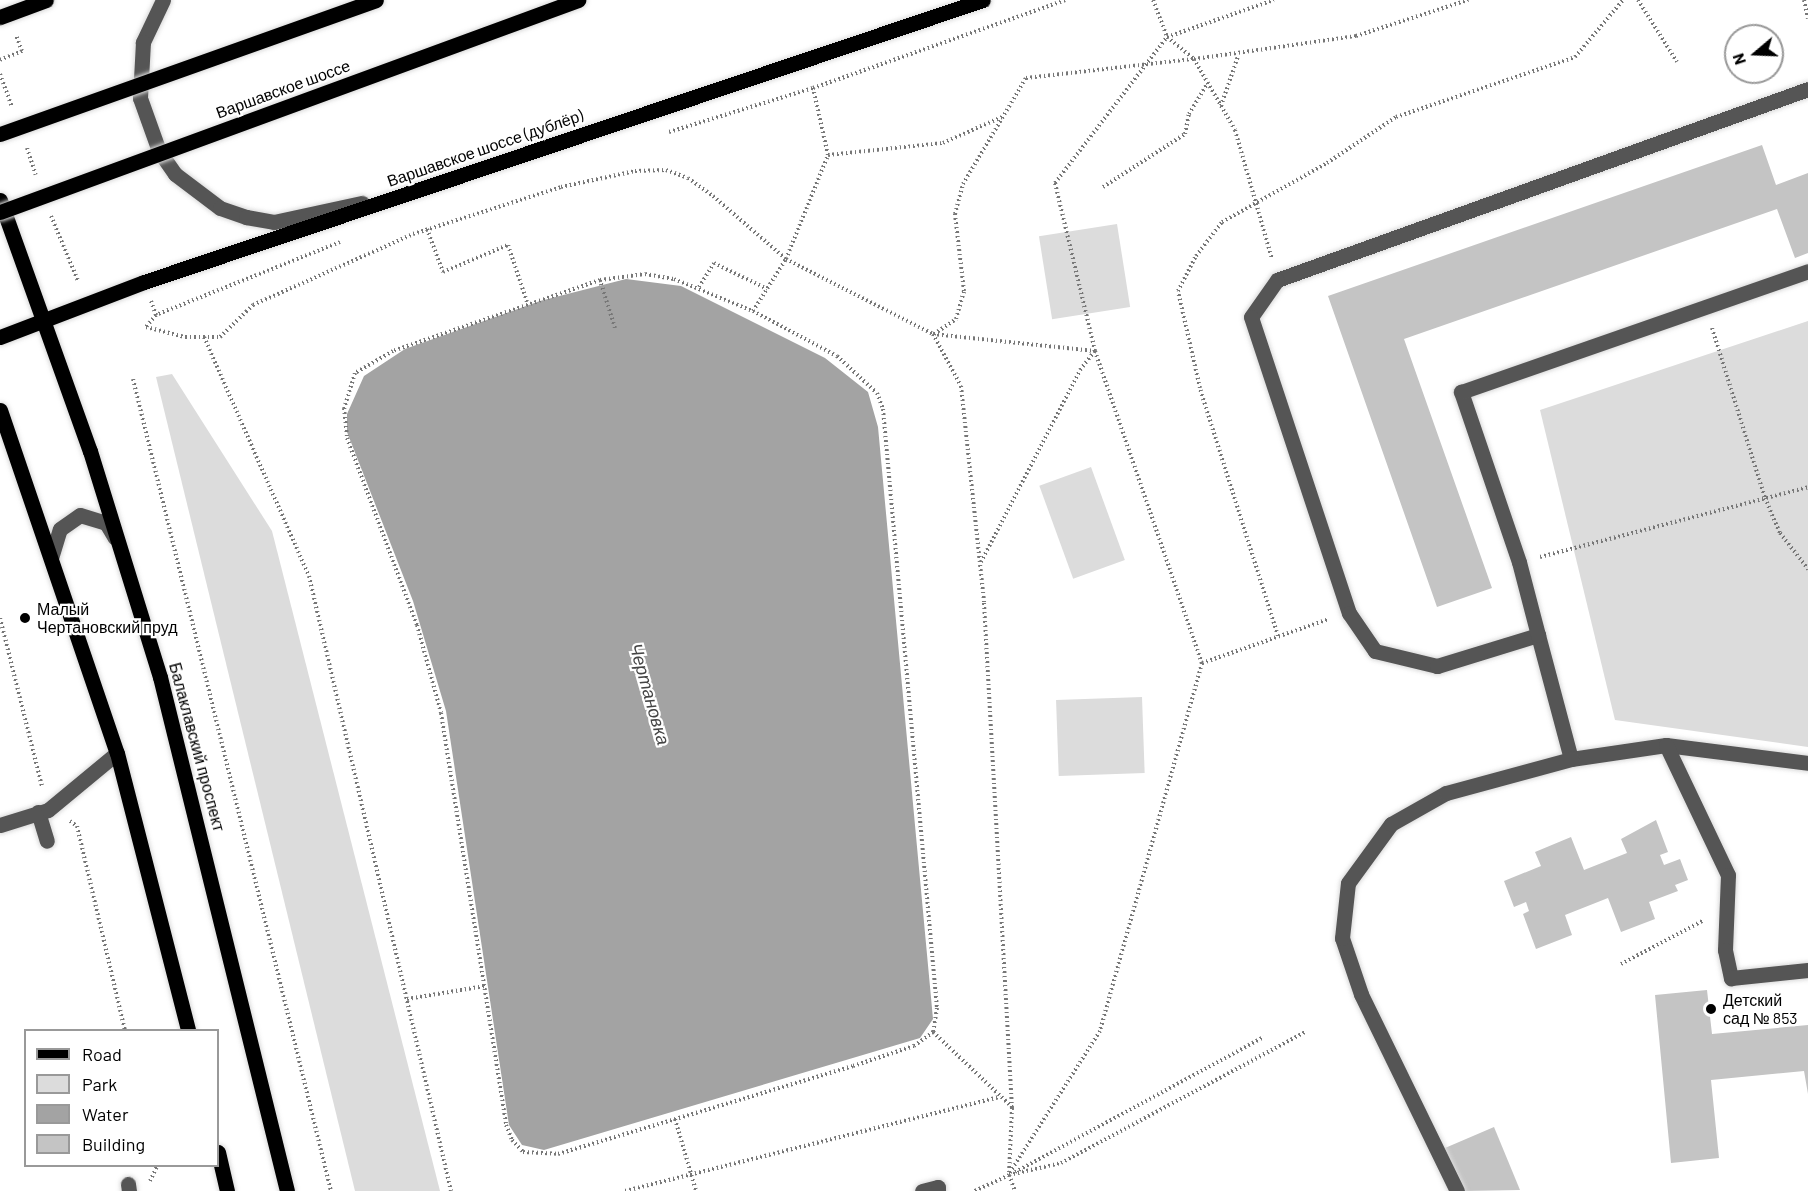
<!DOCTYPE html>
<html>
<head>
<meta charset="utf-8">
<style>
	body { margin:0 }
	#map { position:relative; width:1808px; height:1191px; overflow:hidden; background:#fff; font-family:Barlow,sans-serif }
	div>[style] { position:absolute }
	.green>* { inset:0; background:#dcdcdc; transform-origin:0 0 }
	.water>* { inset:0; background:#a3a3a3 }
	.building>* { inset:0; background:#c4c4c4 }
	.path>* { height:4px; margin-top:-2px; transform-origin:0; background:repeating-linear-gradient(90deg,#777 0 1.5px,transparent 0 4.5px) }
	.roads { filter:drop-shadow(0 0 2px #dbdbdb) drop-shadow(0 0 2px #dbdbdb) }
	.minor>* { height:15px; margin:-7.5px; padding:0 7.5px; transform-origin:7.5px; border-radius:7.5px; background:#555 }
	.major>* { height:15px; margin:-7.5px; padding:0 7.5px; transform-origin:7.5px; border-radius:7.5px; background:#000 }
	.bridges { filter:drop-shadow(0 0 2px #dbdbdb) drop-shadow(0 0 2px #dbdbdb) }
	.major-bridge>* { height:15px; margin:-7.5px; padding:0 7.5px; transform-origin:7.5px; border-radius:7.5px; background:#000 }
	.dots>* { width:16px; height:16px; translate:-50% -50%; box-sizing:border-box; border:3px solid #fff; border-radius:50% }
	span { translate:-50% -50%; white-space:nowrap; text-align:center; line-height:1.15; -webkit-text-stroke:4.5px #fff; paint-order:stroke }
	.street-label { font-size:16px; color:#000 }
	.poi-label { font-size:16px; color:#000 }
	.left { translate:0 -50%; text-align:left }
	.water-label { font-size:18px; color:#444; font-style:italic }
	.legend { position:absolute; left:24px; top:1029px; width:195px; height:138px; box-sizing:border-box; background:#fff; border:2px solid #999; margin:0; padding:8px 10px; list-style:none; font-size:18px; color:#000 }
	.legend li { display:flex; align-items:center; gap:12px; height:30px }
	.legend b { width:30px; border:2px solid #999 }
	.north { position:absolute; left:1724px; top:24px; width:60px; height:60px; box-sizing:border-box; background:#fff; border:2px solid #999; border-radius:50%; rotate:251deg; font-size:16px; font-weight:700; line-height:24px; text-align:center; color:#000 }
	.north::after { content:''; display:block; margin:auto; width:21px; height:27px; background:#000; clip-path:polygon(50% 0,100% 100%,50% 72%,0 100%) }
</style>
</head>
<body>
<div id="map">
	<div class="green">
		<div style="left:1117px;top:224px;width:84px;height:79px;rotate:81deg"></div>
		<div style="clip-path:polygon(1808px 321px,1808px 747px,1615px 720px,1540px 410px)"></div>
		<div style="clip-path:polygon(172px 374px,272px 531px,440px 1191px,355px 1191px,156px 377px)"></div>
		<div style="left:1091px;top:467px;width:99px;height:55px;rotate:70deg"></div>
		<div style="left:1142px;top:697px;width:76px;height:86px;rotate:88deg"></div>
	</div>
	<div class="water">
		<div style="clip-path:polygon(626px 279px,681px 286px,825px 358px,868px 392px,878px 427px,933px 1019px,920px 1038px,544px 1150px,522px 1145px,509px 1125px,446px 711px,413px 601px,347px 432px,347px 414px,364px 376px,405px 349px,540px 301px)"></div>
	</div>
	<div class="building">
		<div style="clip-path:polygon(1762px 145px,1776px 185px,1808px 173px,1808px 253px,1795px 258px,1777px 209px,1404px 339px,1492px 588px,1437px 607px,1328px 296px)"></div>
		<div style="clip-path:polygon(1656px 820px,1668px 852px,1660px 855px,1664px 865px,1680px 859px,1688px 880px,1675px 885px,1678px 891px,1649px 902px,1655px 919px,1621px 932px,1608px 898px,1565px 915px,1572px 935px,1536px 949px,1523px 914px,1529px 911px,1526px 902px,1514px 907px,1504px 881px,1541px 866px,1535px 852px,1571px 837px,1584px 870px,1627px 853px,1621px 839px)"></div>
		<div style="clip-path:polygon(1707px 990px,1712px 1034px,1808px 1025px,1808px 1094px,1804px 1071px,1711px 1080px,1719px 1158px,1671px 1163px,1655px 995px)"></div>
		<div style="clip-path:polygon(1494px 1127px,1520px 1190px,1464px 1191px,1445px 1148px)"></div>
	</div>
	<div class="path">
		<div style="left:1153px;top:0;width:40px;rotate:69deg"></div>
		<div style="left:1167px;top:37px;width:35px;rotate:39deg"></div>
		<div style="left:1194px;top:59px;width:164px;rotate:-8.1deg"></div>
		<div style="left:1356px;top:36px;width:118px;rotate:-17.8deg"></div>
		<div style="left:1638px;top:0;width:73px;rotate:57.8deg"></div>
		<div style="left:1804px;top:0;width:19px;rotate:78deg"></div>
		<div style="left:0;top:60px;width:24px;rotate:-22deg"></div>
		<div style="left:22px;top:51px;width:17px;rotate:-111deg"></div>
		<div style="left:0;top:74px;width:35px;rotate:70deg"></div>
		<div style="left:1221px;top:106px;width:53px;rotate:-71.2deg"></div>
		<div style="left:669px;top:132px;width:151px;rotate:-17deg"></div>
		<div style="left:813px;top:88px;width:267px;rotate:-19.2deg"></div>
		<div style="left:27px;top:148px;width:28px;rotate:72deg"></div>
		<div style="left:828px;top:155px;width:116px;rotate:-6deg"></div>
		<div style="left:943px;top:143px;width:64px;rotate:-23.8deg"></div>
		<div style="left:1103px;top:187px;width:98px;rotate:-32.9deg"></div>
		<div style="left:1185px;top:134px;width:20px;rotate:-79deg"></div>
		<div style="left:1189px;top:114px;width:35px;rotate:-59deg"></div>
		<div style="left:51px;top:216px;width:70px;rotate:67.4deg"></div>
		<div style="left:427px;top:229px;width:46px;rotate:69.6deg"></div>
		<div style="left:443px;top:272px;width:70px;rotate:-22.6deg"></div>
		<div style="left:508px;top:245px;width:60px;rotate:71.6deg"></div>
		<div style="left:340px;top:242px;width:198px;rotate:158.4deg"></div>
		<div style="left:156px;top:315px;width:16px;rotate:130deg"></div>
		<div style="left:146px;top:327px;width:40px;rotate:14.4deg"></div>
		<div style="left:185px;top:337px;width:35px"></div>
		<div style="left:220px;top:337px;width:46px;rotate:-44.1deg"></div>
		<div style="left:253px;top:305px;width:175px;rotate:-23.9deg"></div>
		<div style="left:413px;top:234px;width:155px;rotate:-17.6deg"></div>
		<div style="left:561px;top:187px;width:76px;rotate:-12.2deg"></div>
		<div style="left:635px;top:171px;width:31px;rotate:-2deg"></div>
		<div style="left:666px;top:170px;width:23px;rotate:20deg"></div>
		<div style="left:688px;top:178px;width:31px;rotate:36deg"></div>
		<div style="left:713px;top:196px;width:96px;rotate:40.8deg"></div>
		<div style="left:786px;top:259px;width:165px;rotate:27deg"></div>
		<div style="left:933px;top:334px;width:59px;rotate:61.7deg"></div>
		<div style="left:961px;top:386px;width:218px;rotate:83.9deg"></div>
		<div style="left:984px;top:603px;width:506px;rotate:86.83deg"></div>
		<div style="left:1012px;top:1108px;width:67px;rotate:92.6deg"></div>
		<div style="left:1009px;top:1175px;width:38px;rotate:155deg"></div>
		<div style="left:600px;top:280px;width:219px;rotate:161.1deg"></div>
		<div style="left:393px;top:351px;width:44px;rotate:149.9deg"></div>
		<div style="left:355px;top:373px;width:37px;rotate:107deg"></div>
		<div style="left:344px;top:408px;width:30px;rotate:84deg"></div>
		<div style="left:347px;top:438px;width:200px;rotate:69.5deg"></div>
		<div style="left:417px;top:625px;width:91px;rotate:74.7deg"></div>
		<div style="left:441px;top:713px;width:417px;rotate:81deg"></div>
		<div style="left:506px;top:1125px;width:16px;rotate:68deg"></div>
		<div style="left:512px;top:1140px;width:16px;rotate:47deg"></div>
		<div style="left:523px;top:1152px;width:35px;rotate:3deg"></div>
		<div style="left:558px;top:1154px;width:308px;rotate:-16.6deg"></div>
		<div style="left:853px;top:1066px;width:64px;rotate:-18.2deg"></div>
		<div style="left:914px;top:1046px;width:24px;rotate:-36deg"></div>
		<div style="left:699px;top:287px;width:28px;rotate:-58deg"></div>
		<div style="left:714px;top:263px;width:59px;rotate:26.1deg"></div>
		<div style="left:151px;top:301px;width:15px;rotate:70deg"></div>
		<div style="left:753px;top:311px;width:62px;rotate:-57.6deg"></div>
		<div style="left:786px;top:259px;width:112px;rotate:-68deg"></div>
		<div style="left:828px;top:155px;width:69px;rotate:-102.6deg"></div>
		<div style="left:615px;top:328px;width:50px;rotate:-107.4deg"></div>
		<div style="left:600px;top:280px;width:45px;rotate:-7.6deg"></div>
		<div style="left:645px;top:274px;width:29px;rotate:10deg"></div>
		<div style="left:674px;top:279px;width:85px;rotate:22.1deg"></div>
		<div style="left:753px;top:311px;width:95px;rotate:28.2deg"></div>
		<div style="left:837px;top:356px;width:54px;rotate:42.8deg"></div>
		<div style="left:877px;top:393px;width:17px;rotate:69deg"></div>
		<div style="left:883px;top:409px;width:601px;rotate:84.85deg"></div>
		<div style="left:937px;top:1008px;width:24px;rotate:99deg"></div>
		<div style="left:933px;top:1032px;width:109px;rotate:43.5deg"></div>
		<div style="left:1712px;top:328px;width:178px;rotate:72.7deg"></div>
		<div style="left:1765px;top:498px;width:38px;rotate:67deg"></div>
		<div style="left:1780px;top:533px;width:46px;rotate:52.1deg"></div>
		<div style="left:933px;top:334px;width:163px;rotate:6deg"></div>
		<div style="left:1095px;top:351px;width:330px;rotate:71.1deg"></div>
		<div style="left:1202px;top:663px;width:382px;rotate:105.5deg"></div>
		<div style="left:1100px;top:1031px;width:169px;rotate:122.5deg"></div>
		<div style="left:934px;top:334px;width:27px;rotate:-34deg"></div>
		<div style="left:956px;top:319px;width:29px;rotate:-74deg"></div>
		<div style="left:964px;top:291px;width:78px;rotate:-96.7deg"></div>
		<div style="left:955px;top:214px;width:31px;rotate:-75deg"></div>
		<div style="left:963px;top:184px;width:123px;rotate:-59.3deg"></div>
		<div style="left:1026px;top:78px;width:169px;rotate:-6.5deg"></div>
		<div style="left:1194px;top:59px;width:82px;rotate:60deg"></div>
		<div style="left:1235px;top:130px;width:134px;rotate:74deg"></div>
		<div style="left:204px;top:337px;width:261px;rotate:66.3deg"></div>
		<div style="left:309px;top:576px;width:631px;rotate:77deg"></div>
		<div style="left:133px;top:379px;width:836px;rotate:76.3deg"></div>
		<div style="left:1540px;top:557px;width:277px;rotate:-14.6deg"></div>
		<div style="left:981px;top:562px;width:216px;rotate:-62.7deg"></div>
		<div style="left:1080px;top:370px;width:24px;rotate:-52deg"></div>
		<div style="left:1095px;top:351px;width:173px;rotate:-103.4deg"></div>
		<div style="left:1055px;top:183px;width:184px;rotate:-52.5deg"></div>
		<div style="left:1167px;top:37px;width:113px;rotate:-19.1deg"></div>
		<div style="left:0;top:618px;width:173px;rotate:76deg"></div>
		<div style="left:1278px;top:636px;width:260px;rotate:-107.5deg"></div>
		<div style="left:1200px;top:388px;width:99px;rotate:-102.8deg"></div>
		<div style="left:1178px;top:291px;width:39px;rotate:-63deg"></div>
		<div style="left:1196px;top:256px;width:43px;rotate:-52.6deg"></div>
		<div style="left:1222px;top:222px;width:120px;rotate:-29.3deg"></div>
		<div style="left:1327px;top:163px;width:83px;rotate:-33.7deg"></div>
		<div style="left:1396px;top:117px;width:189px;rotate:-18.5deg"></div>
		<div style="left:1575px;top:57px;width:75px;rotate:-49.9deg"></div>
		<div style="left:1202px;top:663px;width:134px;rotate:-19.1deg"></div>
		<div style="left:70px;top:821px;width:9px;rotate:36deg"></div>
		<div style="left:77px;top:826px;width:210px;rotate:76.8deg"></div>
		<div style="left:1621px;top:964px;width:94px;rotate:-27.9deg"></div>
		<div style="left:407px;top:999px;width:79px;rotate:-9.5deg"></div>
		<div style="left:675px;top:1119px;width:75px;rotate:73.7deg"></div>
		<div style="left:1015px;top:1172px;width:283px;rotate:-28.5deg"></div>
		<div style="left:1009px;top:1175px;width:53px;rotate:-13deg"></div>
		<div style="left:1061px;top:1163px;width:277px;rotate:-28.2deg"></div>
		<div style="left:1009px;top:1175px;width:17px;rotate:69deg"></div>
		<div style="left:150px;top:1181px;width:17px;rotate:-65deg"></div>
		<div style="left:625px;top:1191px;width:387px;rotate:-14.1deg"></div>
	</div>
	<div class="roads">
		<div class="minor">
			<div style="left:163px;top:0;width:47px;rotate:115.5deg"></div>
			<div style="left:143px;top:42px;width:56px;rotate:93.1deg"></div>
			<div style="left:140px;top:98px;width:56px;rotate:70.3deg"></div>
			<div style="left:159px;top:151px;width:28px;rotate:55deg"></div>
			<div style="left:175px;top:174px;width:56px;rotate:37.1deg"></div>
			<div style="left:220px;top:208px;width:28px;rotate:19deg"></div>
			<div style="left:246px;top:217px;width:28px;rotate:10deg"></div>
			<div style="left:274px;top:222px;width:90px;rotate:-12.2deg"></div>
			<div style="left:1808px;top:89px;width:564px;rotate:160.22deg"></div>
			<div style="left:1277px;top:280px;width:45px;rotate:125.1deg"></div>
			<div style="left:1251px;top:317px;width:312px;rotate:71.7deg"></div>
			<div style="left:1349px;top:613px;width:46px;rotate:55.6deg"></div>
			<div style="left:1375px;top:651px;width:64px;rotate:13.6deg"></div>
			<div style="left:1437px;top:666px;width:106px;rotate:-17.1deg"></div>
			<div style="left:1538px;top:635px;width:128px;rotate:75.1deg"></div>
			<div style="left:1571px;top:759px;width:96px;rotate:-8.4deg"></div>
			<div style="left:1666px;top:745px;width:143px;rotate:7.2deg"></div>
			<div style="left:51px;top:558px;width:30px;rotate:-73deg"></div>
			<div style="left:60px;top:529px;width:24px;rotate:-35deg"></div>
			<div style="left:80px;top:515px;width:27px;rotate:17deg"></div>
			<div style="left:106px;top:523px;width:17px;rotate:59deg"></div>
			<div style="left:1538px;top:635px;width:75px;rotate:-104.6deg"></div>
			<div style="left:1519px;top:562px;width:180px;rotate:-108.8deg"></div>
			<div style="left:1461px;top:392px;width:367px;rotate:-19.2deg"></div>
			<div style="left:1666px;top:745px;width:144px;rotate:64.5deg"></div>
			<div style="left:1728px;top:875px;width:75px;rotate:92.3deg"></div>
			<div style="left:1725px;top:950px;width:29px;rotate:78deg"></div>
			<div style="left:1731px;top:978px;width:77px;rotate:-5.9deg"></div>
			<div style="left:38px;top:812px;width:30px;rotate:73deg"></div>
			<div style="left:0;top:825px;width:50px;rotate:-17.4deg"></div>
			<div style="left:48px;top:810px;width:89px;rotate:-39.6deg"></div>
			<div style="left:128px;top:1184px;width:7px;rotate:82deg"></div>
			<div style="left:922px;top:1191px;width:16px;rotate:-14deg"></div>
			<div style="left:938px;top:1187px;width:4px;rotate:90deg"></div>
			<div style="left:1457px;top:1191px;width:219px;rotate:-116deg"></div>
			<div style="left:1361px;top:994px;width:59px;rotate:-108.7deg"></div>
			<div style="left:1342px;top:938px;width:55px;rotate:-83.8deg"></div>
			<div style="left:1348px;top:883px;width:73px;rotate:-53.9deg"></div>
			<div style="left:1391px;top:824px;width:63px;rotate:-29.4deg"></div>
			<div style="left:1446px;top:793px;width:130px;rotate:-15.2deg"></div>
		</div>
		<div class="major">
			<div style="left:0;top:17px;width:49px;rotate:-20.3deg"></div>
			<div style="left:0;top:200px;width:267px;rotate:70.3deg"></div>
			<div style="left:90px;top:451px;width:237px;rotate:72.8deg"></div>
			<div style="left:160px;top:677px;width:529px;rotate:76.12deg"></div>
			<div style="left:0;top:337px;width:154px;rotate:-20.9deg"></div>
			<div style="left:144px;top:282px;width:885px;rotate:-18.58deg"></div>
			<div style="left:0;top:410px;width:362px;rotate:71.2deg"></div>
			<div style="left:117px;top:753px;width:286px;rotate:75.6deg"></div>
			<div style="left:218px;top:1152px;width:40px;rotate:77deg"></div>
		</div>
	</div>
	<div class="bridges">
		<div class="major-bridge">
			<div style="left:0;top:134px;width:399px;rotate:-19.6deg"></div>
			<div style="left:0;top:212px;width:616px;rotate:-20.14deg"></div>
		</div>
	</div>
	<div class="dots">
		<div style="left:25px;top:618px;background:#000"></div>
		<div style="left:1711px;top:1009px;background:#000"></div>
	</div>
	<div class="street-label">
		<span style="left:283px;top:89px;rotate:-20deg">Варшавское шоссе</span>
		<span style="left:485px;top:148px;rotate:-19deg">Варшавское шоссе (дублёр)</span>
		<span style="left:197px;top:747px;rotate:75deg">Балаклавский проспект</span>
	</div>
	<div class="poi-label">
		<span class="left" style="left:37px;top:618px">Малый<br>Чертановский пруд</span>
		<span class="left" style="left:1723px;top:1009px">Детский<br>сад № 853</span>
	</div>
	<div class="water-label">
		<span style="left:650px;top:694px;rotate:74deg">Чертановка</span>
	</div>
	<ul class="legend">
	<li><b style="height:8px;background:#000"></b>Road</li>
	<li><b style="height:16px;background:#dcdcdc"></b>Park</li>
	<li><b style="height:16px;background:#a3a3a3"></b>Water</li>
	<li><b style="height:16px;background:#c4c4c4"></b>Building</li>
	</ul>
	<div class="north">N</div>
</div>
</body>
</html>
